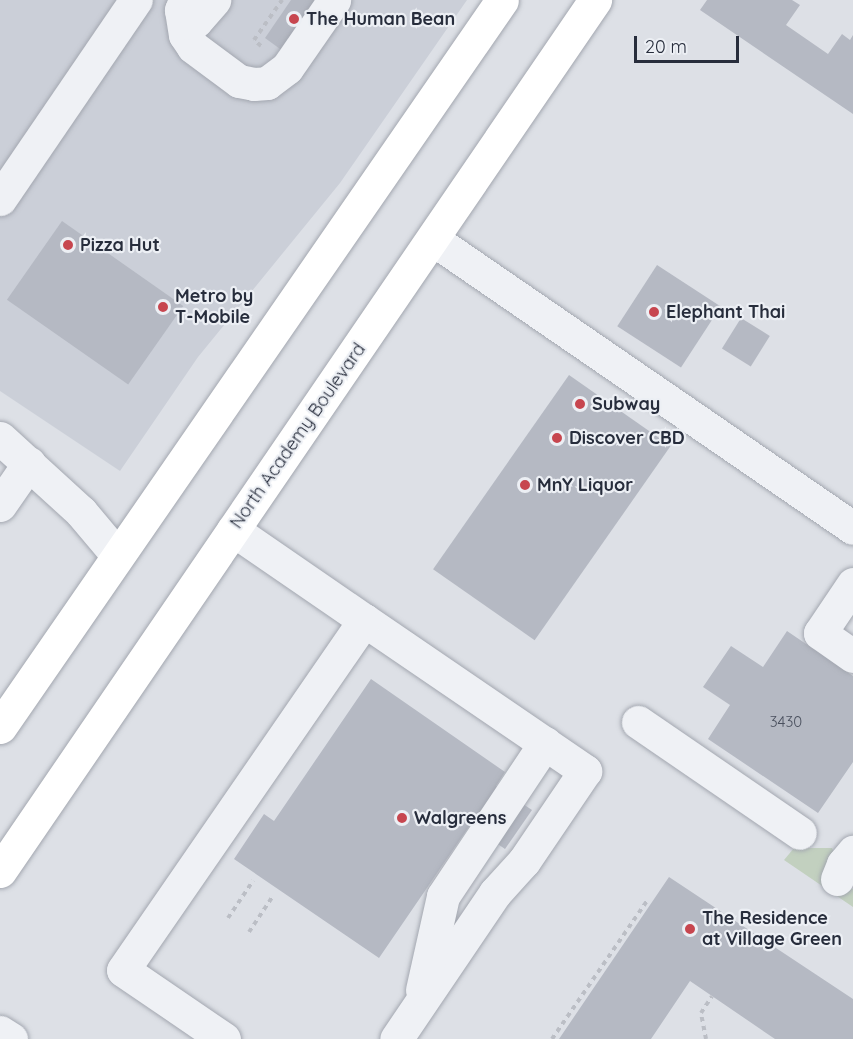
<!DOCTYPE html>
<html>
<head>
<meta charset="utf-8">
<style>
	body { margin:0 }
	#map { position:relative; width:853px; height:1039px; overflow:hidden; background:#dde0e6; font-family:Quicksand,sans-serif }
	div>[style] { position:absolute }
	.built>* { inset:0; background:#cbcfd8 }
	.green>* { inset:0; background:#c2d0bf }
	.building>* { inset:0; background:#b5b9c3; transform-origin:0 0 }
	.path>* { height:4px; margin-top:-2px; transform-origin:0; background:repeating-linear-gradient(90deg,#bbbec5 0 4.5px,transparent 0 9px) }
	.roads { filter:drop-shadow(0 0 2px #a3a7b0) drop-shadow(0 0 2px #a3a7b0) }
	.minor>* { height:33px; margin:-16.5px; padding:0 16.5px; transform-origin:16.5px; border-radius:16.5px; background:#eff1f5 }
	.highway>* { height:33px; margin:-16.5px; padding:0 16.5px; transform-origin:16.5px; border-radius:16.5px; background:#fff }
	.dots>* { width:16px; height:16px; translate:-50% -50%; box-sizing:border-box; border:3px solid #eceff4; border-radius:50% }
	span { translate:-50% -50%; white-space:nowrap; text-align:center; line-height:1.15; -webkit-text-stroke:4.5px #eceff4; paint-order:stroke }
	.number-label { font-size:15px; color:#4a505e }
	.number-label span { -webkit-text-stroke-width:0 }
	.poi-label { font-size:18px; color:#272d3c; font-weight:700 }
	.left { translate:0 -50%; text-align:left }
	.street-label { font-size:18px; color:#272d3c }
	.scale { position:absolute; left:634px; top:36px; width:105px; height:27px; box-sizing:border-box; border:3px solid #272d3c; border-top:0; padding-left:8px; font-size:18px; line-height:21px; white-space:nowrap; color:#272d3c; -webkit-text-stroke:4px #eceff4; paint-order:stroke }
</style>
</head>
<body>
<div id="map">
	<div class="built">
		<div style="clip-path:polygon(0 0,467px 0,340px 183px,198px 357px,120px 471px,0 391px)"></div>
	</div>
	<div class="green">
		<div style="clip-path:polygon(794px 848px,832px 848px,848px 886px,853px 889px,853px 907px,784px 860px)"></div>
	</div>
	<div class="building">
		<div style="clip-path:polygon(291px 0,324px 0,287px 54px,265px 38px)"></div>
		<div style="clip-path:polygon(707px 0,792px 0,800px 5px,786px 25px,828px 54px,842px 34px,850px 40px,853px 35px,853px 114px,700px 10px)"></div>
		<div style="left:62px;top:221px;width:148px;height:96px;rotate:35deg"></div>
		<div style="left:657px;top:265px;width:76px;height:73px;rotate:33deg"></div>
		<div style="left:741px;top:318px;width:34px;height:36px;rotate:32deg"></div>
		<div style="left:569px;top:375px;width:124px;height:237px;rotate:35deg"></div>
		<div style="clip-path:polygon(787px 631px,853px 676px,853px 762px,818px 813px,708px 739px,730px 705px,703px 687px,731px 646px,763px 667px)"></div>
		<div style="clip-path:polygon(371px 679px,505px 772px,496px 786px,532px 810px,505px 849px,470px 825px,379px 958px,234px 859px,264px 814px,274px 821px)"></div>
		<div style="clip-path:polygon(669px 877px,853px 999px,853px 1039px,775px 1039px,690px 981px,651px 1039px,559px 1039px)"></div>
	</div>
	<div class="path">
		<div style="left:261px;top:46px;width:9px;rotate:-139deg"></div>
		<div style="left:254px;top:40px;width:49px;rotate:-55deg"></div>
		<div style="left:228px;top:918px;width:45px;rotate:-56deg"></div>
		<div style="left:249px;top:932px;width:43px;rotate:-56.3deg"></div>
		<div style="left:552px;top:1039px;width:168px;rotate:-55.5deg"></div>
		<div style="left:706px;top:1039px;width:26px;rotate:-101deg"></div>
		<div style="left:701px;top:1013px;width:20px;rotate:-57deg"></div>
	</div>
	<div class="roads">
		<div class="minor">
			<div style="left:185px;top:0;width:11px;rotate:112deg"></div>
			<div style="left:181px;top:10px;width:25px;rotate:81deg"></div>
			<div style="left:185px;top:35px;width:14px;rotate:56deg"></div>
			<div style="left:193px;top:47px;width:57px;rotate:36.5deg"></div>
			<div style="left:239px;top:81px;width:15px;rotate:11deg"></div>
			<div style="left:254px;top:84px;width:13px;rotate:-4deg"></div>
			<div style="left:267px;top:83px;width:25px;rotate:-37deg"></div>
			<div style="left:287px;top:68px;width:83px;rotate:-55.3deg"></div>
			<div style="left:185px;top:23px;width:11px;rotate:-10deg"></div>
			<div style="left:196px;top:21px;width:28px;rotate:-49deg"></div>
			<div style="left:0;top:199px;width:241px;rotate:-55.7deg"></div>
			<div style="left:434px;top:240px;width:508px;rotate:34.5deg"></div>
			<div style="left:0;top:438px;width:110px;rotate:42.4deg"></div>
			<div style="left:81px;top:512px;width:57px;rotate:49.9deg"></div>
			<div style="left:0;top:505px;width:51px;rotate:-55.4deg"></div>
			<div style="left:853px;top:584px;width:59px;rotate:124deg"></div>
			<div style="left:820px;top:633px;width:40px;rotate:34.9deg"></div>
			<div style="left:364px;top:620px;width:268px;rotate:34.3deg"></div>
			<div style="left:585px;top:771px;width:109px;rotate:124.1deg"></div>
			<div style="left:524px;top:861px;width:43px;rotate:132.2deg"></div>
			<div style="left:495px;top:893px;width:176px;rotate:124.1deg"></div>
			<div style="left:638px;top:722px;width:196px;rotate:34.4deg"></div>
			<div style="left:837px;top:879px;width:16px;rotate:-68deg"></div>
			<div style="left:843px;top:864px;width:16px;rotate:-50deg"></div>
			<div style="left:422px;top:990px;width:96px;rotate:-77.4deg"></div>
			<div style="left:443px;top:896px;width:184px;rotate:-56.3deg"></div>
			<div style="left:0;top:1032px;width:13px;rotate:32deg"></div>
			<div style="left:224px;top:1039px;width:122px;rotate:-145.7deg"></div>
			<div style="left:123px;top:970px;width:425px;rotate:-55.4deg"></div>
			<div style="left:364px;top:620px;width:159px;rotate:-145.5deg"></div>
		</div>
		<div class="highway">
			<div style="left:0;top:727px;width:883px;rotate:-55.37deg"></div>
			<div style="left:0;top:871px;width:1055px;rotate:-55.66deg"></div>
		</div>
	</div>
	<div class="dots">
		<div style="left:294px;top:19px;background:#c7464f"></div>
		<div style="left:68px;top:245px;background:#c7464f"></div>
		<div style="left:163px;top:307px;background:#c7464f"></div>
		<div style="left:654px;top:312px;background:#c7464f"></div>
		<div style="left:580px;top:404px;background:#c7464f"></div>
		<div style="left:557px;top:438px;background:#c7464f"></div>
		<div style="left:525px;top:485px;background:#c7464f"></div>
		<div style="left:402px;top:818px;background:#c7464f"></div>
		<div style="left:690px;top:929px;background:#c7464f"></div>
	</div>
	<div class="number-label">
		<span style="left:786px;top:722px">3430</span>
	</div>
	<div class="poi-label">
		<span class="left" style="left:306px;top:19px">The Human Bean</span>
		<span class="left" style="left:80px;top:245px">Pizza Hut</span>
		<span class="left" style="left:175px;top:307px">Metro by<br>T-Mobile</span>
		<span class="left" style="left:666px;top:312px">Elephant Thai</span>
		<span class="left" style="left:592px;top:404px">Subway</span>
		<span class="left" style="left:569px;top:438px">Discover CBD</span>
		<span class="left" style="left:537px;top:485px">MnY Liquor</span>
		<span class="left" style="left:414px;top:818px">Walgreens</span>
		<span class="left" style="left:702px;top:929px">The Residence<br>at Village Green</span>
	</div>
	<div class="street-label">
		<span style="left:298px;top:436px;rotate:-55deg">North Academy Boulevard</span>
	</div>
	<div class="scale">20 m</div>
</div>
</body>
</html>
